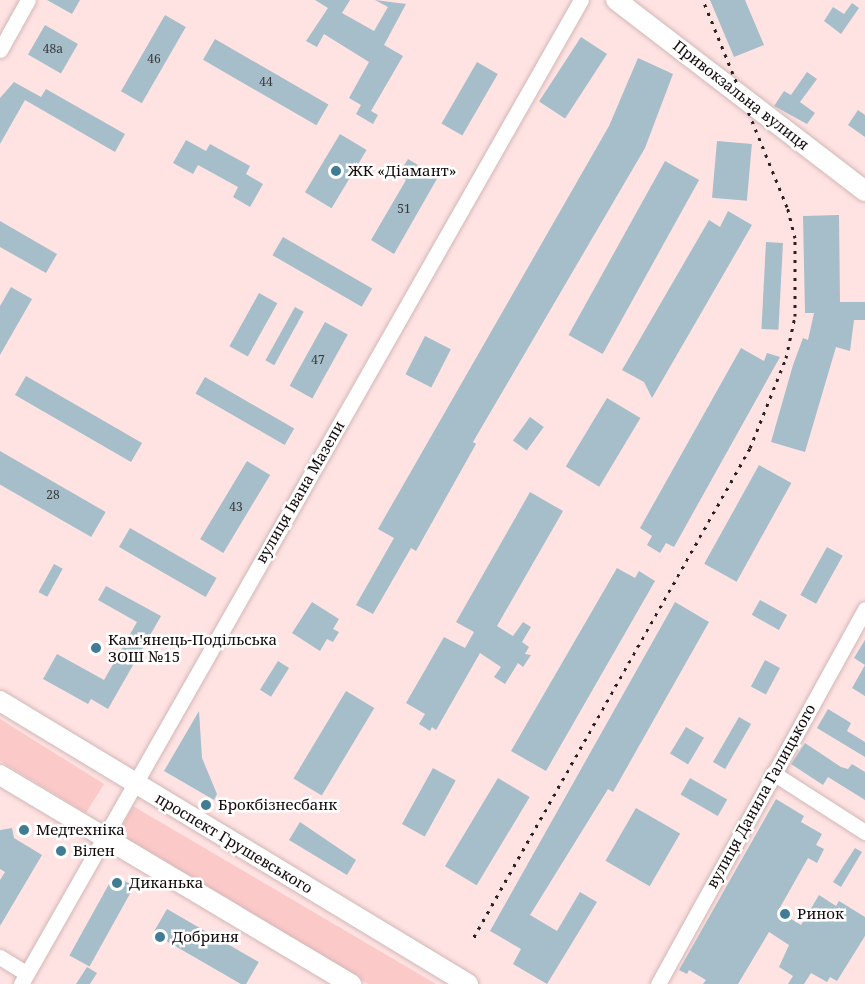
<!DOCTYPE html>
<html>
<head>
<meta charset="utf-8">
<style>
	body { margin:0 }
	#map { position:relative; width:865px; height:984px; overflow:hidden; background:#ffe3e2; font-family:"Noto Serif",serif }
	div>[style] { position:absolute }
	.green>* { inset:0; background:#fcc9c9 }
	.building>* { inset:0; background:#a5bec9; transform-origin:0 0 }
	.roads { filter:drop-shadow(0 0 2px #d2b7b7) drop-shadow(0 0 2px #d2b7b7) }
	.minor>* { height:15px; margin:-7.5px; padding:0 7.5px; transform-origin:7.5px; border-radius:7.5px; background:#fff }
	.major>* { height:20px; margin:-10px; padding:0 10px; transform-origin:10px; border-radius:10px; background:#fff }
	.rail>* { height:3px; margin-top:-1.5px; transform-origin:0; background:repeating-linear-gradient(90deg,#2c2121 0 3px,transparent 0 9px) }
	.dots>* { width:16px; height:16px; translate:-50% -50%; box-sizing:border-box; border:3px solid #fff; border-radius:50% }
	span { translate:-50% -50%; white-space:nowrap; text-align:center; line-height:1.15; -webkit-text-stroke:5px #fff; paint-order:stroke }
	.number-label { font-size:12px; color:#38373a }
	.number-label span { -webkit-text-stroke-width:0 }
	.street-label { font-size:15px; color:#130a0a }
	.poi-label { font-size:15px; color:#130a0a }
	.left { translate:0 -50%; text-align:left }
</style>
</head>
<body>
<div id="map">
	<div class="green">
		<div style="clip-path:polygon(0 719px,104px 784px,86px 813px,0 761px)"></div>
		<div style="clip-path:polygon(133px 806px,436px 984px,368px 984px,118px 833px)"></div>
	</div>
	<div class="building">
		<div style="clip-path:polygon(47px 0,80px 0,72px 14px)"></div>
		<div style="clip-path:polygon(315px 0,350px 0,342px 13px,374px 31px,388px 7px,375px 0,406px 4px,384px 45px,403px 56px,371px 111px,378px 115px,373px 124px,356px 114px,361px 105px,349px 98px,369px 62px,324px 34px,317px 47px,306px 41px,328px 8px)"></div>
		<div style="clip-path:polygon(710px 0,745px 0,764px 45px,734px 57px)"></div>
		<div style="clip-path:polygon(852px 3px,859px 8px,841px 34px,824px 21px,833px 7px,844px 14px)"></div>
		<div style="left:165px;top:15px;width:24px;height:88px;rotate:30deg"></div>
		<div style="left:45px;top:25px;width:38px;height:34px;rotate:30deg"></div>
		<div style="left:581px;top:37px;width:31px;height:77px;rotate:33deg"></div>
		<div style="left:215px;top:39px;width:131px;height:24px;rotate:30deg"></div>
		<div style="clip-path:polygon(638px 58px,673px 74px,645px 148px,473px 442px,476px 444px,416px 551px,411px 548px,373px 614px,356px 605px,394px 538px,378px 529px,609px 126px)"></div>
		<div style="left:477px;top:62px;width:24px;height:71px;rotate:30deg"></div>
		<div style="clip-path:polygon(807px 72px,817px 79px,800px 102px,815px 113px,807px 124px,774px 106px,784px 91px,791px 95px)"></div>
		<div style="clip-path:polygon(14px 82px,41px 97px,46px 89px,125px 134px,115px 152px,25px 100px,0 144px,0 98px)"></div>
		<div style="clip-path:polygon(858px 110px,865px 115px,865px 137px,848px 125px)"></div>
		<div style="left:340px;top:134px;width:31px;height:68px;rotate:31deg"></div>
		<div style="clip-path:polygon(186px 140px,206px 151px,210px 144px,250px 166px,246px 174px,263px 184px,250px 207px,233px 197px,238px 187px,198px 165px,193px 174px,173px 163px)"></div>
		<div style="left:717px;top:141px;width:35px;height:57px;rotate:5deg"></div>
		<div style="clip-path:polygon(408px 159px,438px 177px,394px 254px,371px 240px,406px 180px,398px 175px)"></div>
		<div style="left:665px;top:161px;width:39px;height:199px;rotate:29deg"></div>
		<div style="clip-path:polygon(728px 211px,752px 225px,652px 398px,644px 382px,622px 370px,709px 220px,720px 227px)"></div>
		<div style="clip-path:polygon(839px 215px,840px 302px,865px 302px,865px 320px,854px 320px,850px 351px,836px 347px,805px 452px,771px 442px,793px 365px,803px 338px,808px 340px,814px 313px,805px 313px,803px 216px)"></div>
		<div style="clip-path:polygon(0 221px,57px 254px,46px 273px,0 247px)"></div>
		<div style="left:283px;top:237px;width:103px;height:21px;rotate:30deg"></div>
		<div style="left:766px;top:242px;width:17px;height:87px;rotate:3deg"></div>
		<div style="clip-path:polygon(11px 287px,32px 299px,0 355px,0 306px)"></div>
		<div style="left:259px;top:293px;width:21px;height:61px;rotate:29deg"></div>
		<div style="left:295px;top:307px;width:10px;height:61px;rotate:29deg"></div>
		<div style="left:325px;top:322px;width:26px;height:73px;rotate:29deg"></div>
		<div style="left:425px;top:336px;width:29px;height:43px;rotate:27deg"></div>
		<div style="clip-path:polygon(741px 348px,764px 361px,767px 353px,780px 357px,674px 547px,666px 543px,660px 553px,647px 545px,652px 536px,640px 528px)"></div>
		<div style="left:26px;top:376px;width:134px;height:22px;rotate:30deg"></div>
		<div style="left:205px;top:377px;width:103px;height:19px;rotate:30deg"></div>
		<div style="left:607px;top:398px;width:39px;height:80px;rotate:31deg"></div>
		<div style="left:530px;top:417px;width:17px;height:29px;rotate:36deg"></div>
		<div style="left:0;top:451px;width:122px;height:29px;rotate:30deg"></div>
		<div style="left:247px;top:461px;width:27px;height:91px;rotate:31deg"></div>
		<div style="left:759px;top:465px;width:37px;height:113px;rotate:29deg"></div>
		<div style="clip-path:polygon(530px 492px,563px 511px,497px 626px,513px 636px,523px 622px,531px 627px,522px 642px,529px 647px,525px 654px,531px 655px,523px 667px,518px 663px,505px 684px,494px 677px,501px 667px,480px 653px,436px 730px,432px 727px,430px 731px,419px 724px,425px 714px,406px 703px,444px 637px,465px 648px,474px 632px,456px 622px)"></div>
		<div style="left:130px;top:528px;width:100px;height:22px;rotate:30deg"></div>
		<div style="left:827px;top:547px;width:18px;height:55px;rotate:29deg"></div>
		<div style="left:54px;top:564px;width:10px;height:32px;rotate:29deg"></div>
		<div style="clip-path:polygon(617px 568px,635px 578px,639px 571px,655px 581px,546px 771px,511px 751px)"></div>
		<div style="clip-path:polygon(106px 586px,161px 616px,108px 709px,91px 699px,88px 704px,43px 679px,57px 654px,104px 680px,137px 622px,98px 600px)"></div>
		<div style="left:760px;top:600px;width:31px;height:17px;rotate:29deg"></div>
		<div style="clip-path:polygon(312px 602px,339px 619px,333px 629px,339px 632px,333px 642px,327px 639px,320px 651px,292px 633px)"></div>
		<div style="clip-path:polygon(675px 602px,709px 622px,613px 792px,608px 789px,530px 915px,557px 931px,580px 892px,597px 902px,547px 984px,513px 964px,521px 949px,490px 931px)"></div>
		<div style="clip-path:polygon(865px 640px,865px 696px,852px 688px,865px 665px,854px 658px)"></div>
		<div style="left:765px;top:660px;width:17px;height:30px;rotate:28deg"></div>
		<div style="left:278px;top:661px;width:13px;height:34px;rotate:32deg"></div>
		<div style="left:346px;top:691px;width:33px;height:102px;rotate:31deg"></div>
		<div style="clip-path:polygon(828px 709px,851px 723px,847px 731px,865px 742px,865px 757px,817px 728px)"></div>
		<div style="clip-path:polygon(199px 711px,202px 758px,217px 794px,214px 800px,164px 771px)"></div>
		<div style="left:739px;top:717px;width:14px;height:52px;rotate:30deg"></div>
		<div style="left:686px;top:727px;width:21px;height:31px;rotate:31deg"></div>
		<div style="clip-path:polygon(805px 743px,841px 767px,848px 769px,852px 764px,865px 772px,865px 800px,828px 777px,823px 785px,791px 764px)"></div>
		<div style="left:433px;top:768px;width:26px;height:64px;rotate:29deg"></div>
		<div style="left:498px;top:778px;width:37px;height:103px;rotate:31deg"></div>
		<div style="left:690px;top:778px;width:43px;height:19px;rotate:30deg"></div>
		<div style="clip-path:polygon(776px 799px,804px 816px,801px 822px,822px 834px,816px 845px,824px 849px,817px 863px,808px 858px,778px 911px,801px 925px,819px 895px,836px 906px,839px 901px,865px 917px,865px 936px,837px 981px,830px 977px,827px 982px,811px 973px,804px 984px,788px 984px,793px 976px,779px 967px,789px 945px,769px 932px,738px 984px,703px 984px,706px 980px,689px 970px,687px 974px,679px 970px)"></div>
		<div style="left:636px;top:808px;width:51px;height:61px;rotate:30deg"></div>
		<div style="clip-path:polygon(300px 822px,356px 860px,347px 875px,289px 840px)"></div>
		<div style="clip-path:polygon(12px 828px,14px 838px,42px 855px,0 926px,0 880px,5px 872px,0 869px,0 830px)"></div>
		<div style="clip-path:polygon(855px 848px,862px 852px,841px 887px,833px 882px)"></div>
		<div style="left:114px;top:875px;width:23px;height:92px;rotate:29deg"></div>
		<div style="left:167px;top:909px;width:106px;height:28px;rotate:30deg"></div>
		<div style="clip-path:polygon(87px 967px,97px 973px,90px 984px,76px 984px)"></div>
	</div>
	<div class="roads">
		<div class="minor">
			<div style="left:0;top:50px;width:57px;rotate:-60.8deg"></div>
			<div style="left:773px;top:773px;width:109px;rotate:32.7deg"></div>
			<div style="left:0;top:957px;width:31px;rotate:32deg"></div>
			<div style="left:21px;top:984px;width:1132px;rotate:-60.36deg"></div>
			<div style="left:658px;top:984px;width:428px;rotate:-61.1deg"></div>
		</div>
		<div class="major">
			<div style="left:616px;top:0;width:314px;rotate:37.5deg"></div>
			<div style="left:0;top:701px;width:547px;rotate:31.16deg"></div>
			<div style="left:0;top:775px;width:409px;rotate:30.8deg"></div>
		</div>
	</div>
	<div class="rail">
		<div style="left:474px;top:937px;width:562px;rotate:-60.56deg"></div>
		<div style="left:750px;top:448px;width:97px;rotate:-68.2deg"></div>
		<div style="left:786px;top:358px;width:43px;rotate:-77.9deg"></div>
		<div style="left:795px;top:316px;width:78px;rotate:-90deg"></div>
		<div style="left:795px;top:238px;width:32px;rotate:-104deg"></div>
		<div style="left:787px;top:207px;width:223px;rotate:-112.1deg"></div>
	</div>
	<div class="dots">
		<div style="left:336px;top:171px;background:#407d94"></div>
		<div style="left:96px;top:648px;background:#407d94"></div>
		<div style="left:206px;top:805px;background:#407d94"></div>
		<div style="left:24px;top:830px;background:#407d94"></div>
		<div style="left:61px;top:851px;background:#407d94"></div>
		<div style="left:117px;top:883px;background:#407d94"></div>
		<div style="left:785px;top:914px;background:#407d94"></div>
		<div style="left:160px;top:937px;background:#407d94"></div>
	</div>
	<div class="number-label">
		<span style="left:53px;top:49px">48а</span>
		<span style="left:154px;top:59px">46</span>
		<span style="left:266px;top:82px">44</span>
		<span style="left:404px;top:209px">51</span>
		<span style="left:318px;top:360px">47</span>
		<span style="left:53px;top:495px">28</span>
		<span style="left:236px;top:507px">43</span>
	</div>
	<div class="street-label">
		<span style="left:741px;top:95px;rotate:38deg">Привокзальна вулиця</span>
		<span style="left:300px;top:492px;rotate:-60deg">вулиця Івана Мазепи</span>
		<span style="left:761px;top:796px;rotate:-61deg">вулиця Данила Галицького</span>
		<span style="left:234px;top:843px;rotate:31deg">проспект Грушевського</span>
	</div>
	<div class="poi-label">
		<span class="left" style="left:348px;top:171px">ЖК «Діамант»</span>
		<span class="left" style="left:108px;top:648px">Кам'янець-Подільська<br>ЗОШ №15</span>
		<span class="left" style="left:218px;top:805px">Брокбізнесбанк</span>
		<span class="left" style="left:36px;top:830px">Медтехніка</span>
		<span class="left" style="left:73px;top:851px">Вiлен</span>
		<span class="left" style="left:129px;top:883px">Диканька</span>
		<span class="left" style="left:797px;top:914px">Ринок</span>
		<span class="left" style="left:172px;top:937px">Добриня</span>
	</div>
</div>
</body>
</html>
